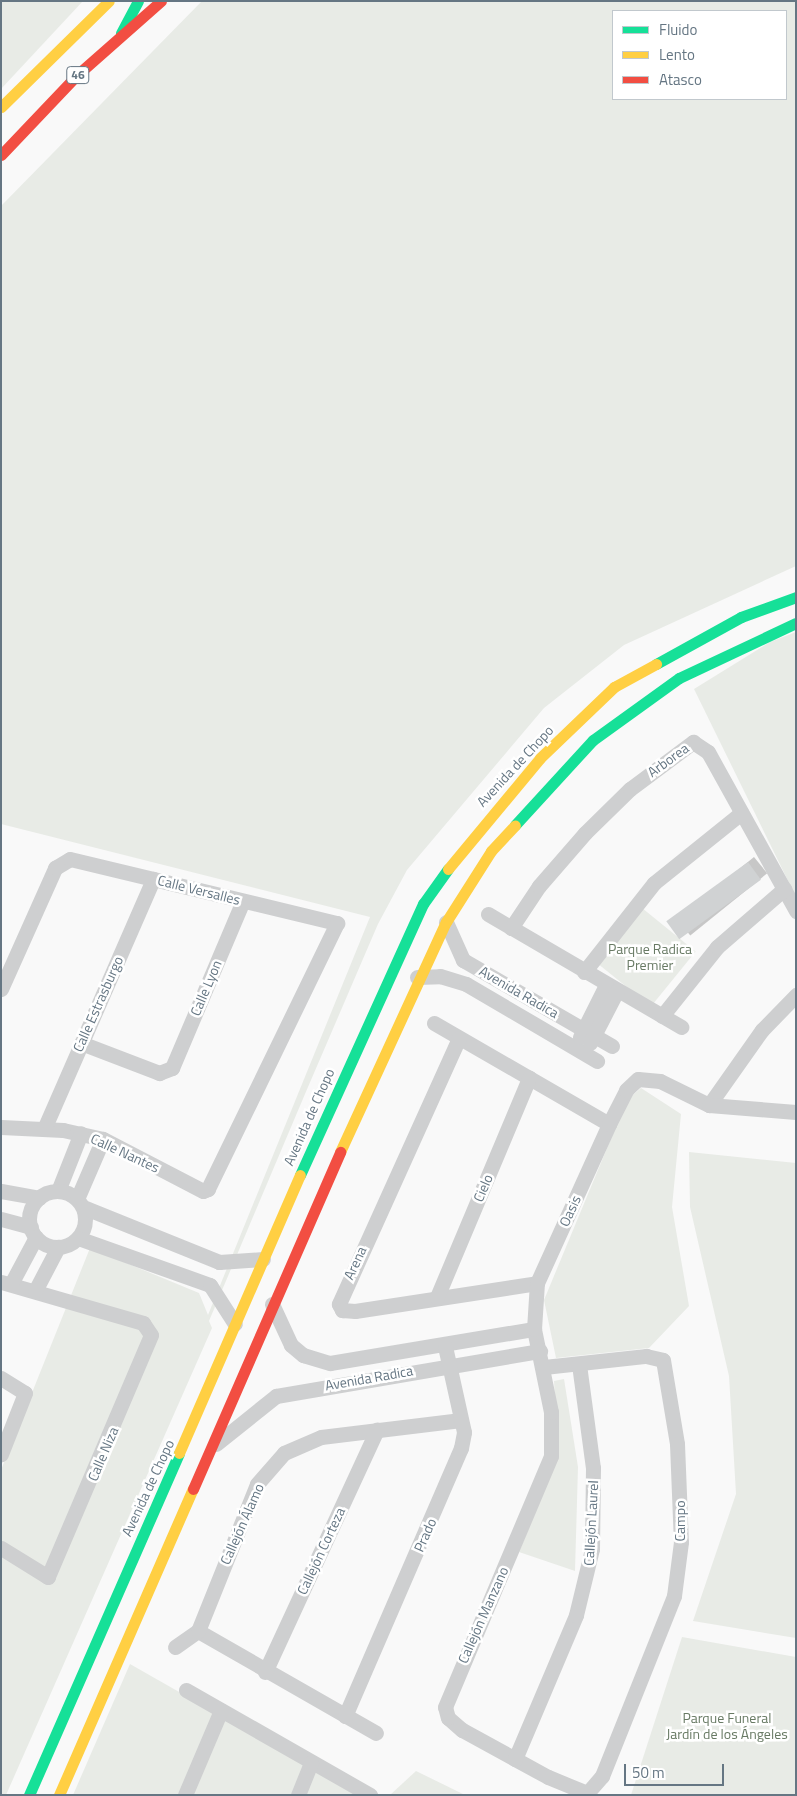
<!DOCTYPE html>
<html>
<head>
<meta charset="utf-8">
<style>
	body { margin:0 }
	#map { position:relative; width:797px; height:1796px; overflow:hidden; background:#f9f9f9; font-family:"Titillium Web",sans-serif }
	div>[style] { position:absolute }
	.green>* { inset:0; background:#e8ebe6; transform-origin:0 0 }
	.shadow>* { inset:0; background:#0003; transform-origin:0 0 }
	.building>* { inset:0; background:#d0d2d3; transform-origin:0 0 }
	.street>* { height:15px; margin:-7.5px; padding:0 7.5px; transform-origin:7.5px; border-radius:7.5px; background:#cecfd0 }
	.street>.ring { margin:-7.5px; padding:0; box-sizing:content-box; background:none; border:15px solid #cecfd0; border-radius:50% }
	.fast>* { height:11px; margin:-5.5px; padding:0 5.5px; transform-origin:5.5px; border-radius:5.5px; background:#16e098 }
	.slow>* { height:11px; margin:-5.5px; padding:0 5.5px; transform-origin:5.5px; border-radius:5.5px; background:#ffcf43 }
	.jam>* { height:11px; margin:-5.5px; padding:0 5.5px; transform-origin:5.5px; border-radius:5.5px; background:#f24e42 }
	span { translate:-50% -50%; white-space:nowrap; text-align:center; line-height:1.15; -webkit-text-stroke:5px #fff; paint-order:stroke }
	.shield-label span { padding:1px 4px; background:#fff; border:1px solid; border-radius:4px; -webkit-text-stroke-width:0 }
	.shield-label { font-size:12px; color:#657683; font-weight:700 }
	.street-label { font-size:14px; color:#657683 }
	.park-label { font-size:14px; color:#687a64 }
	.frame { position:absolute; inset:0; border:2px solid #657683; pointer-events:none }
	.legend { position:absolute; left:612px; top:10px; width:175px; height:90px; box-sizing:border-box; background:#fff; border:1px solid #c1c8cd; margin:0; padding:6px 9px; list-style:none; font-size:15px; color:#657683 }
	.legend li { display:flex; align-items:center; gap:10px; height:25px }
	.legend b { width:25px; border:1px solid #c1c8cd }
	.scale { position:absolute; left:624px; top:1764px; width:100px; height:22px; box-sizing:border-box; border:2px solid #657683; border-top:0; padding-left:6px; font-size:15px; line-height:18px; white-space:nowrap; color:#657683; -webkit-text-stroke:4px #fff; paint-order:stroke }
</style>
</head>
<body>
<div id="map">
	<div class="green">
		<div style="clip-path:polygon(1px 1px,83px 1px,1px 89px)"></div>
		<div style="clip-path:polygon(evenodd,202px 1px,796px 1px,796px 566px,624px 645px,544px 708px,407px 870px,378px 924px,305px 1094px,209px 1321px,212px 1328px,6px 1795px,1px 1795px,1px 1470px,90px 1248px,199px 1293px,208px 1315px,370px 917px,1px 824px,1px 206px,202px 1px,613px 11px,786px 11px,786px 99px,613px 99px,613px 11px)"></div>
		<div style="clip-path:polygon(796px 632px,796px 897px,694px 689px,770px 642px)"></div>
		<div style="left:642px;top:908px;width:69px;height:71px;rotate:39deg"></div>
		<div style="clip-path:polygon(641px 1088px,681px 1114px,672px 1207px,689px 1306px,649px 1348px,556px 1358px,544px 1300px,627px 1100px)"></div>
		<div style="clip-path:polygon(689px 1152px,796px 1163px,796px 1638px,693px 1621px,736px 1494px,729px 1376px,690px 1207px)"></div>
		<div style="clip-path:polygon(564px 1379px,578px 1467px,575px 1571px,519px 1552px,558px 1457px,554px 1381px)"></div>
		<div style="clip-path:polygon(682px 1637px,796px 1657px,796px 1795px,631px 1795px)"></div>
		<div style="clip-path:polygon(130px 1664px,360px 1795px,73px 1795px)"></div>
		<div style="clip-path:polygon(416px 1771px,465px 1795px,390px 1795px)"></div>
	</div>
	<div class="shadow">
		<div style="left:754px;top:857px;width:21px;height:99px;rotate:51deg"></div>
	</div>
	<div class="building">
		<div style="left:748px;top:862px;width:22px;height:101px;rotate:54deg"></div>
	</div>
	<div class="street">
		<div style="left:488px;top:914px;width:224px;rotate:30.3deg"></div>
		<div style="left:446px;top:922px;width:42px;rotate:65.9deg"></div>
		<div style="left:463px;top:960px;width:172px;rotate:30deg"></div>
		<div style="left:511px;top:928px;width:50px;rotate:-56.3deg"></div>
		<div style="left:539px;top:886px;width:70px;rotate:-49deg"></div>
		<div style="left:585px;top:833px;width:63px;rotate:-44.4deg"></div>
		<div style="left:630px;top:789px;width:79px;rotate:-36.7deg"></div>
		<div style="left:693px;top:742px;width:18px;rotate:34deg"></div>
		<div style="left:708px;top:752px;width:182px;rotate:61deg"></div>
		<div style="left:584px;top:972px;width:113px;rotate:-51.8deg"></div>
		<div style="left:654px;top:883px;width:112px;rotate:-38.8deg"></div>
		<div style="left:417px;top:977px;width:23px;rotate:-2deg"></div>
		<div style="left:440px;top:976px;width:27px;rotate:17deg"></div>
		<div style="left:466px;top:984px;width:152px;rotate:30.4deg"></div>
		<div style="left:1px;top:989px;width:133px;rotate:-65.9deg"></div>
		<div style="left:55px;top:868px;width:17px;rotate:-31deg"></div>
		<div style="left:70px;top:859px;width:275px;rotate:13.5deg"></div>
		<div style="left:337px;top:923px;width:296px;rotate:115.9deg"></div>
		<div style="left:208px;top:1189px;width:5px;rotate:158deg"></div>
		<div style="left:203px;top:1191px;width:113px;rotate:-152.5deg"></div>
		<div style="left:103px;top:1139px;width:41px;rotate:-167.3deg"></div>
		<div style="left:63px;top:1130px;width:62px;rotate:-177.2deg"></div>
		<div style="left:662px;top:1016px;width:88px;rotate:-51.4deg"></div>
		<div style="left:717px;top:947px;width:89px;rotate:-40.9deg"></div>
		<div style="left:434px;top:1023px;width:202px;rotate:30deg"></div>
		<div style="left:580px;top:1037px;width:58px;rotate:-63.4deg"></div>
		<div style="left:459px;top:1038px;width:292px;rotate:114.3deg"></div>
		<div style="left:339px;top:1304px;width:7px;rotate:63deg"></div>
		<div style="left:342px;top:1310px;width:13px;rotate:4deg"></div>
		<div style="left:355px;top:1311px;width:184px;rotate:-8.7deg"></div>
		<div style="left:81px;top:1043px;width:84px;rotate:21deg"></div>
		<div style="left:159px;top:1073px;width:14px;rotate:-21deg"></div>
		<div style="left:172px;top:1068px;width:181px;rotate:-67deg"></div>
		<div style="left:590px;top:1043px;width:59px;rotate:-62.6deg"></div>
		<div style="left:709px;top:1105px;width:92px;rotate:-54.8deg"></div>
		<div style="left:762px;top:1030px;width:49px;rotate:-45.8deg"></div>
		<div style="left:44px;top:1129px;width:273px;rotate:-66.4deg"></div>
		<div style="left:1px;top:1191px;width:39px;rotate:10deg"></div>
		<div style="left:58px;top:1191px;width:62px;rotate:-68.4deg"></div>
		<div class="ring" style="left:29px;top:1191px;width:41px;height:41px"></div>
		<div style="left:77px;top:1199px;width:65px;rotate:-66.6deg"></div>
		<div style="left:83px;top:1207px;width:147px;rotate:22deg"></div>
		<div style="left:219px;top:1262px;width:44px;rotate:-3.9deg"></div>
		<div style="left:1px;top:1219px;width:31px;rotate:15deg"></div>
		<div style="left:78px;top:1238px;width:140px;rotate:19.6deg"></div>
		<div style="left:210px;top:1285px;width:46px;rotate:57.3deg"></div>
		<div style="left:1px;top:1282px;width:148px;rotate:16.1deg"></div>
		<div style="left:143px;top:1323px;width:14px;rotate:56deg"></div>
		<div style="left:151px;top:1335px;width:263px;rotate:113.1deg"></div>
		<div style="left:48px;top:1577px;width:55px;rotate:-148.3deg"></div>
		<div style="left:11px;top:1284px;width:53px;rotate:-62deg"></div>
		<div style="left:35px;top:1291px;width:50px;rotate:-62.4deg"></div>
		<div style="left:437px;top:1297px;width:238px;rotate:-67.2deg"></div>
		<div style="left:272px;top:1304px;width:45px;rotate:65.1deg"></div>
		<div style="left:291px;top:1345px;width:16px;rotate:40deg"></div>
		<div style="left:303px;top:1355px;width:28px;rotate:17deg"></div>
		<div style="left:330px;top:1363px;width:207px;rotate:-9.5deg"></div>
		<div style="left:544px;top:1367px;width:103px;rotate:-6.2deg"></div>
		<div style="left:646px;top:1356px;width:17px;rotate:13deg"></div>
		<div style="left:663px;top:1360px;width:85px;rotate:80.5deg"></div>
		<div style="left:677px;top:1444px;width:98px;rotate:87.7deg"></div>
		<div style="left:681px;top:1542px;width:54px;rotate:97.4deg"></div>
		<div style="left:674px;top:1596px;width:194px;rotate:111.8deg"></div>
		<div style="left:602px;top:1776px;width:23px;rotate:131deg"></div>
		<div style="left:587px;top:1793px;width:42px;rotate:-157.7deg"></div>
		<div style="left:548px;top:1777px;width:98px;rotate:-151.3deg"></div>
		<div style="left:462px;top:1730px;width:18px;rotate:-139deg"></div>
		<div style="left:448px;top:1718px;width:11px;rotate:-105deg"></div>
		<div style="left:445px;top:1707px;width:272px;rotate:-67.1deg"></div>
		<div style="left:551px;top:1456px;width:44px;rotate:-90deg"></div>
		<div style="left:551px;top:1412px;width:85px;rotate:-101.6deg"></div>
		<div style="left:534px;top:1329px;width:46px;rotate:-86.3deg"></div>
		<div style="left:537px;top:1283px;width:175px;rotate:-65.6deg"></div>
		<div style="left:609px;top:1124px;width:38px;rotate:-63deg"></div>
		<div style="left:626px;top:1090px;width:16px;rotate:-43deg"></div>
		<div style="left:638px;top:1079px;width:22px;rotate:5deg"></div>
		<div style="left:660px;top:1081px;width:55px;rotate:26.1deg"></div>
		<div style="left:709px;top:1105px;width:87px;rotate:4.6deg"></div>
		<div style="left:1px;top:1378px;width:28px;rotate:32deg"></div>
		<div style="left:25px;top:1393px;width:66px;rotate:111.5deg"></div>
		<div style="left:216px;top:1444px;width:77px;rotate:-38.7deg"></div>
		<div style="left:276px;top:1396px;width:268px;rotate:-9.7deg"></div>
		<div style="left:198px;top:1631px;width:205px;rotate:29.8deg"></div>
		<div style="left:175px;top:1647px;width:28px;rotate:-35deg"></div>
		<div style="left:198px;top:1631px;width:158px;rotate:-68.1deg"></div>
		<div style="left:257px;top:1484px;width:41px;rotate:-48.9deg"></div>
		<div style="left:284px;top:1453px;width:40px;rotate:-23.4deg"></div>
		<div style="left:321px;top:1437px;width:141px;rotate:-6.9deg"></div>
		<div style="left:265px;top:1672px;width:267px;rotate:-65.2deg"></div>
		<div style="left:186px;top:1690px;width:212px;rotate:29.7deg"></div>
		<div style="left:345px;top:1716px;width:292px;rotate:-66.6deg"></div>
		<div style="left:461px;top:1448px;width:16px;rotate:-79deg"></div>
		<div style="left:464px;top:1432px;width:88px;rotate:-102.5deg"></div>
		<div style="left:515px;top:1759px;width:156px;rotate:-67deg"></div>
		<div style="left:576px;top:1615px;width:68px;rotate:-76.4deg"></div>
		<div style="left:592px;top:1549px;width:81px;rotate:-89.3deg"></div>
		<div style="left:593px;top:1468px;width:105px;rotate:-97.7deg"></div>
		<div style="left:185px;top:1795px;width:92px;rotate:-67deg"></div>
		<div style="left:298px;top:1795px;width:35px;rotate:-68deg"></div>
	</div>
	<div class="fast">
		<div style="left:121px;top:33px;width:36px;rotate:-62deg"></div>
		<div style="left:656px;top:664px;width:97px;rotate:-28.9deg"></div>
		<div style="left:741px;top:617px;width:59px;rotate:-20deg"></div>
		<div style="left:515px;top:825px;width:115px;rotate:-47.5deg"></div>
		<div style="left:593px;top:740px;width:106px;rotate:-35.8deg"></div>
		<div style="left:679px;top:678px;width:129px;rotate:-25.2deg"></div>
		<div style="left:300px;top:1175px;width:298px;rotate:-65.6deg"></div>
		<div style="left:423px;top:904px;width:43px;rotate:-54.5deg"></div>
		<div style="left:29px;top:1795px;width:373px;rotate:-66.3deg"></div>
	</div>
	<div class="slow">
		<div style="left:1px;top:107px;width:151px;rotate:-44.5deg"></div>
		<div style="left:448px;top:869px;width:144px;rotate:-50.3deg"></div>
		<div style="left:540px;top:758px;width:103px;rotate:-43.8deg"></div>
		<div style="left:614px;top:687px;width:48px;rotate:-28.7deg"></div>
		<div style="left:340px;top:1152px;width:253px;rotate:-65.3deg"></div>
		<div style="left:446px;top:922px;width:84px;rotate:-57.6deg"></div>
		<div style="left:491px;top:851px;width:35px;rotate:-47deg"></div>
		<div style="left:179px;top:1453px;width:303px;rotate:-66.5deg"></div>
		<div style="left:59px;top:1795px;width:334px;rotate:-66.4deg"></div>
	</div>
	<div class="jam">
		<div style="left:1px;top:155px;width:110px;rotate:-46.5deg"></div>
		<div style="left:77px;top:75px;width:112px;rotate:-41.4deg"></div>
		<div style="left:193px;top:1489px;width:368px;rotate:-66.4deg"></div>
	</div>
	<div class="shield-label">
		<span style="left:78px;top:75px">46</span>
	</div>
	<div class="street-label">
		<span style="left:668px;top:760px;rotate:-36deg">Arborea</span>
		<span style="left:515px;top:766px;rotate:-47deg">Avenida de Chopo</span>
		<span style="left:199px;top:890px;rotate:14deg">Calle Versalles</span>
		<span style="left:206px;top:988px;rotate:-67deg">Calle Lyon</span>
		<span style="left:519px;top:992px;rotate:30deg">Avenida Radica</span>
		<span style="left:98px;top:1004px;rotate:-66deg">Calle Estrasburgo</span>
		<span style="left:309px;top:1117px;rotate:-66deg">Avenida de Chopo</span>
		<span style="left:125px;top:1153px;rotate:25deg">Calle Nantes</span>
		<span style="left:483px;top:1188px;rotate:-67deg">Cielo</span>
		<span style="left:570px;top:1211px;rotate:-65deg">Oasis</span>
		<span style="left:355px;top:1263px;rotate:-65deg">Arena</span>
		<span style="left:369px;top:1378px;rotate:-10deg">Avenida Radica</span>
		<span style="left:103px;top:1454px;rotate:-67deg">Calle Niza</span>
		<span style="left:148px;top:1488px;rotate:-65deg">Avenida de Chopo</span>
		<span style="left:680px;top:1521px;rotate:-90deg">Campo</span>
		<span style="left:591px;top:1523px;rotate:-87deg">Callejón Laurel</span>
		<span style="left:242px;top:1524px;rotate:-66deg">Callejón Álamo</span>
		<span style="left:425px;top:1535px;rotate:-66deg">Prado</span>
		<span style="left:321px;top:1551px;rotate:-65deg">Callejón Corteza</span>
		<span style="left:483px;top:1615px;rotate:-66deg">Callejón Manzano</span>
	</div>
	<div class="park-label">
		<span style="left:650px;top:957px">Parque Radica<br>Premier</span>
		<span style="left:727px;top:1726px">Parque Funeral<br>Jardín de los Ángeles</span>
	</div>
	<div class="frame"></div>
	<ul class="legend">
	<li><b style="height:6px;background:#16e098"></b>Fluido</li>
	<li><b style="height:6px;background:#ffcf43"></b>Lento</li>
	<li><b style="height:6px;background:#f24e42"></b>Atasco</li>
	</ul>
	<div class="scale">50 m</div>
</div>
</body>
</html>
